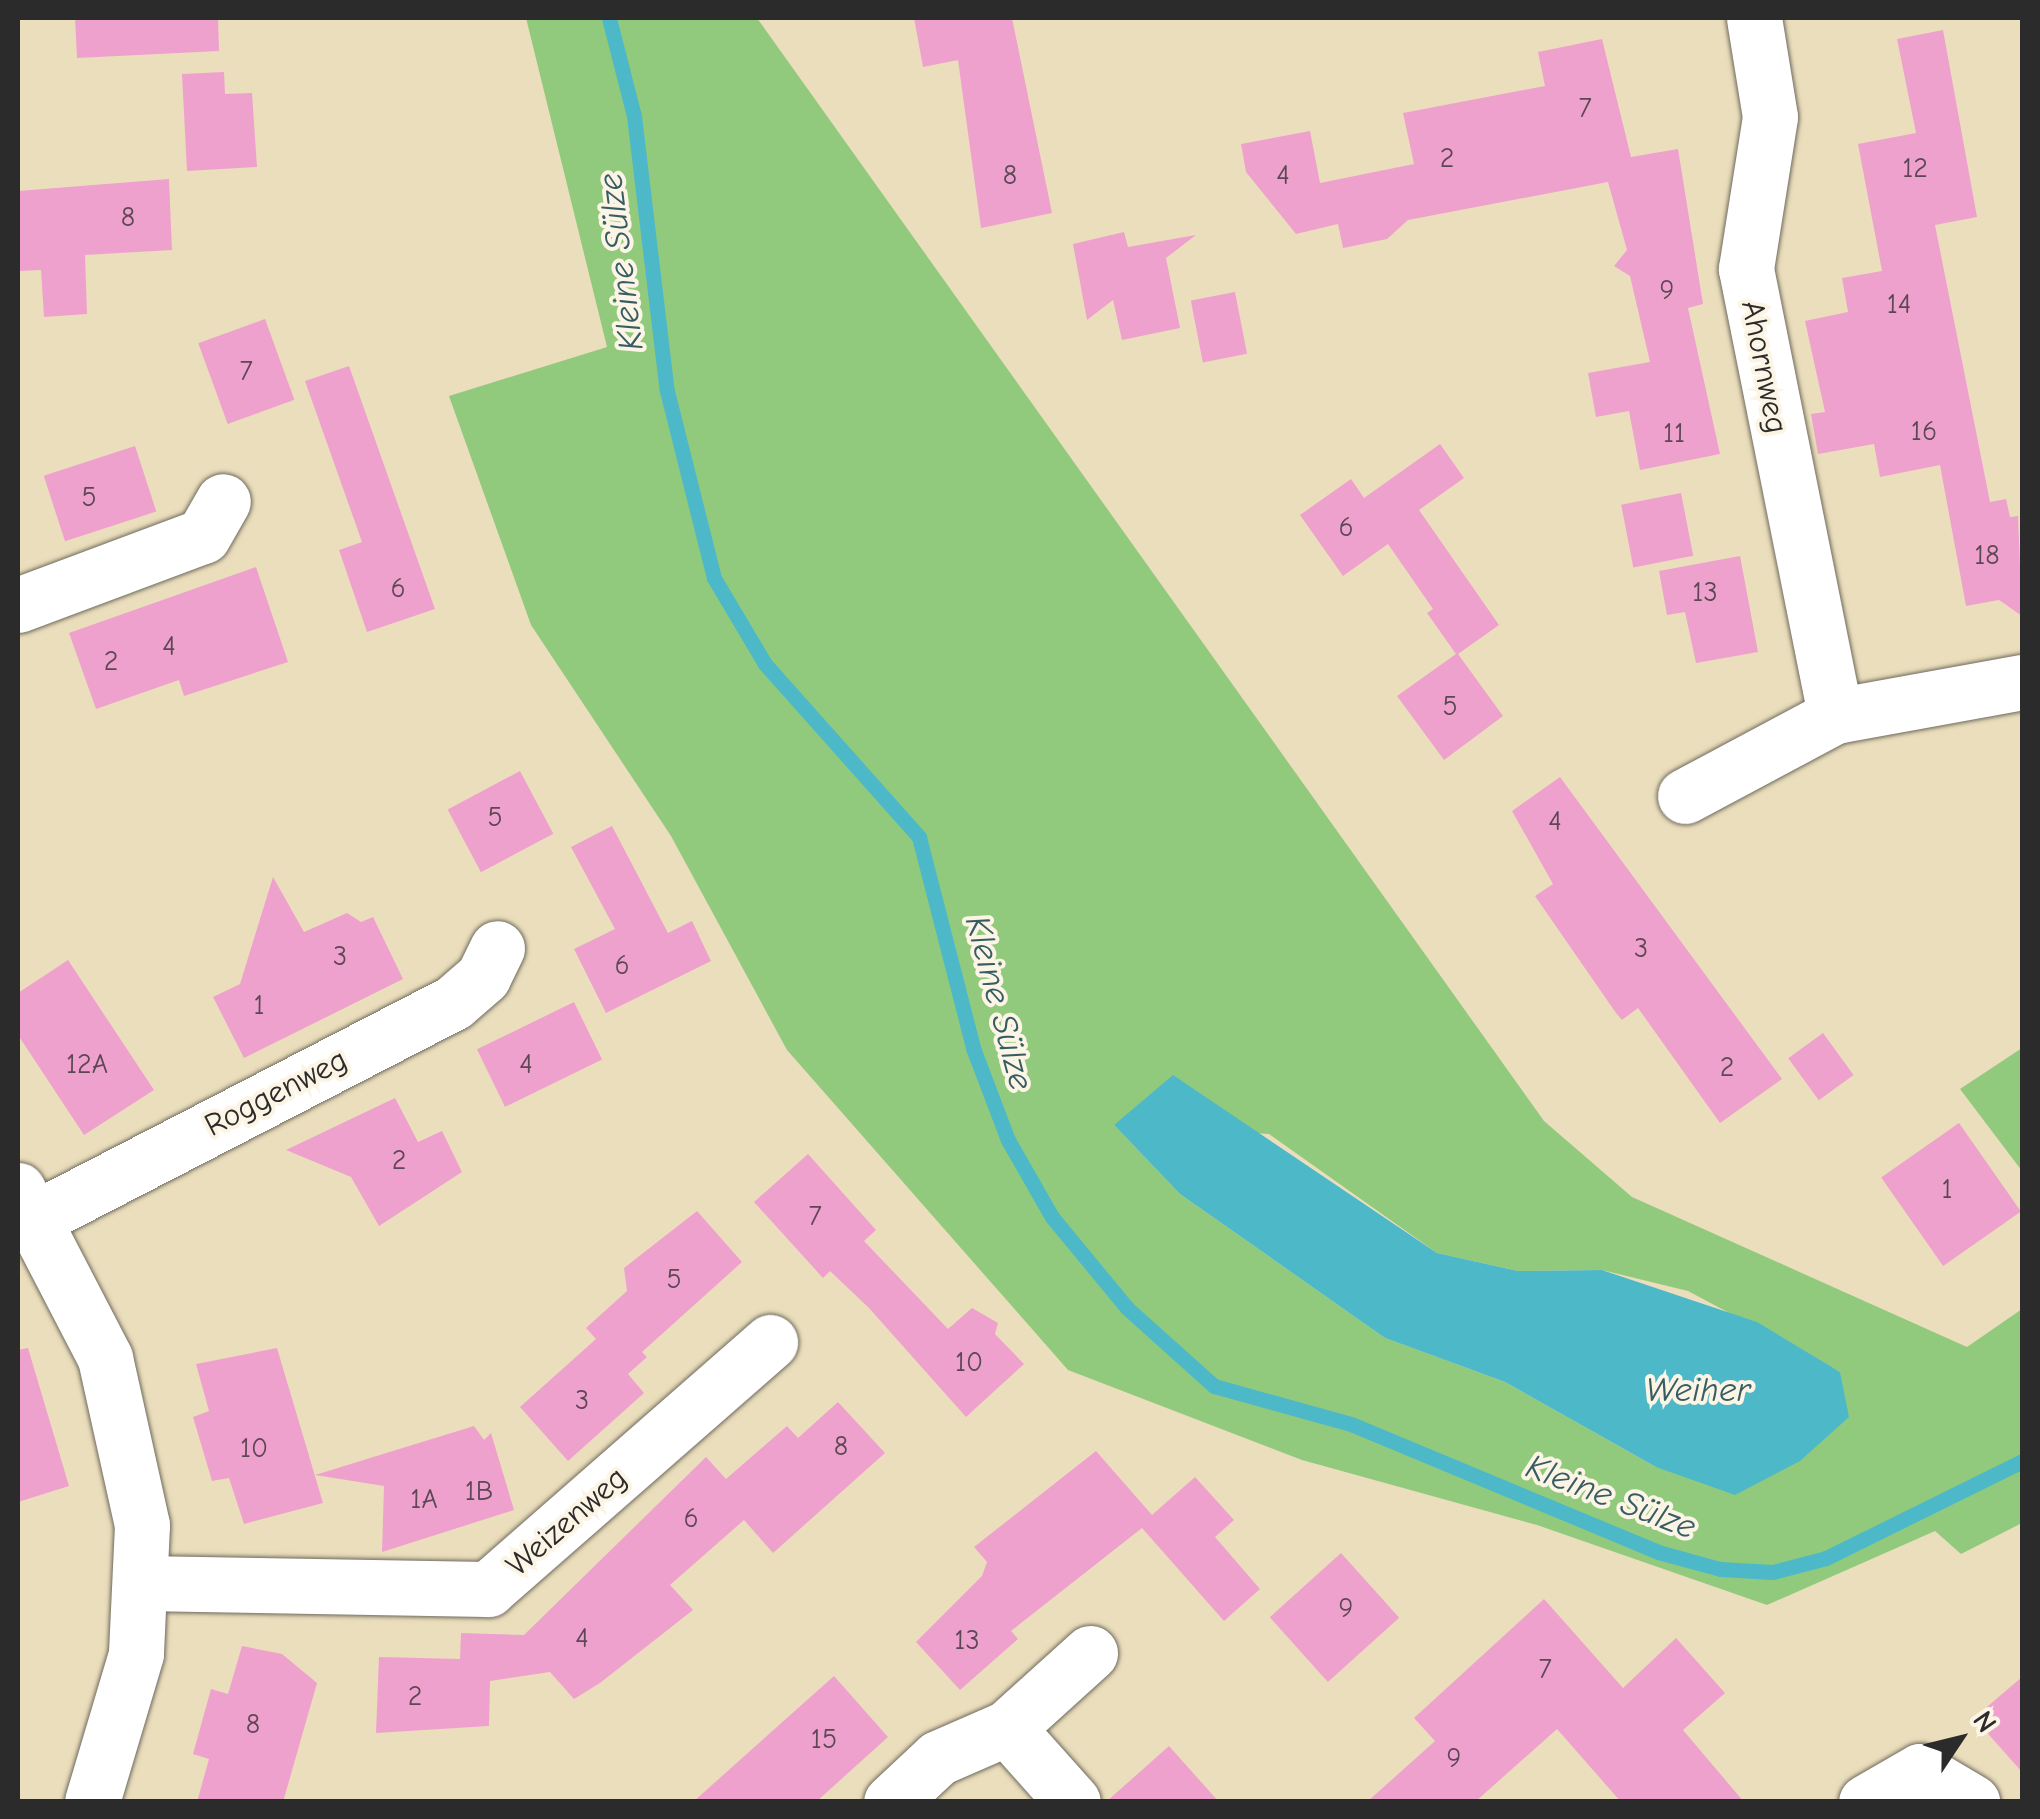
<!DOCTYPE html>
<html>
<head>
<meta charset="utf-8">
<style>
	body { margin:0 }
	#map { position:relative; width:2040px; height:1819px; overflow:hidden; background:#ebdebc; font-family:"Comic Neue",sans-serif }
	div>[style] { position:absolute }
	.green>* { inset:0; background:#92ca7d }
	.water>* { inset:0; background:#4db9c8 }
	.stream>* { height:15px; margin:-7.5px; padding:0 7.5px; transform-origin:7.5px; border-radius:7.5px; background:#4db9c8 }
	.building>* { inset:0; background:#efa1ce; transform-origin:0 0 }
	.roads { filter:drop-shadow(0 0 2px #6e6a5e) drop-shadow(0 0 2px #6e6a5e) }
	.street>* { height:55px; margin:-27.5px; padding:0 27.5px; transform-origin:27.5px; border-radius:27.5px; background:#fff }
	span { translate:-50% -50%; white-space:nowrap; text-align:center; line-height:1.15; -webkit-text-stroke:8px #fcf5e5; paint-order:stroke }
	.number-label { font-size:28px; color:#5c4854 }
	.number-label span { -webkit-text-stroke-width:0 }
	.street-label { font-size:32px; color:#2b2b2b }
	.water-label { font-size:35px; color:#375d62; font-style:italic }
	.frame { position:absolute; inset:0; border:20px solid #2b2b2b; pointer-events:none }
	.north { position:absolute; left:1910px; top:1689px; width:100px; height:100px; -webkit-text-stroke:8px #fcf5e5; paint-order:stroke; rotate:55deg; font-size:28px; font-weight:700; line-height:40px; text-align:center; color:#2b2b2b }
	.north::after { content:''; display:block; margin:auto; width:35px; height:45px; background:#2b2b2b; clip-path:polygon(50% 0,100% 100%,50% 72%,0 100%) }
</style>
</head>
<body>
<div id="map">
	<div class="green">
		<div style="clip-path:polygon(evenodd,526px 18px,757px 18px,1544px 1121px,1632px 1197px,1967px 1347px,2022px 1309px,2022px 1523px,1961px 1554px,1935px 1531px,1767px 1605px,1537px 1525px,1302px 1460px,1068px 1370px,787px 1050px,671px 836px,531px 625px,449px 396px,607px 347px,526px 18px,1114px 1125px,1269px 1134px,1437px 1253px,1518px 1271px,1602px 1270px,1688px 1291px,1840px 1372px,1656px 1467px,1505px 1382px,1385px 1338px,1180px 1194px,1114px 1125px)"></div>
		<div style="clip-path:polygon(2022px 1048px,2022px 1171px,1960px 1089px)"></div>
	</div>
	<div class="water">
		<div style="clip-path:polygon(1173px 1075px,1437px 1253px,1518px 1271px,1602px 1270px,1757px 1322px,1840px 1372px,1849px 1417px,1800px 1461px,1735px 1495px,1656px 1467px,1505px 1382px,1385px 1338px,1180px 1194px,1114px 1125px)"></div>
	</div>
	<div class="stream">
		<div style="left:609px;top:18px;width:101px;rotate:75.7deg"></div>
		<div style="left:634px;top:116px;width:277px;rotate:83.2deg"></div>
		<div style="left:667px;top:391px;width:193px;rotate:75.9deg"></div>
		<div style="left:714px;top:578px;width:100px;rotate:59.3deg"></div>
		<div style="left:765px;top:664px;width:232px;rotate:48.3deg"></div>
		<div style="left:919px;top:837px;width:218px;rotate:75.6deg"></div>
		<div style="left:973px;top:1048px;width:98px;rotate:69.2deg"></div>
		<div style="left:1008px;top:1140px;width:89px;rotate:60.3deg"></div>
		<div style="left:1052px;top:1217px;width:118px;rotate:50.5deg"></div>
		<div style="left:1127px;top:1308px;width:117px;rotate:41.9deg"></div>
		<div style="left:1214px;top:1386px;width:142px;rotate:15.5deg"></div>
		<div style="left:1351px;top:1424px;width:333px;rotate:22.6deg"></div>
		<div style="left:1658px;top:1552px;width:64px;rotate:15.3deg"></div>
		<div style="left:1720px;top:1569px;width:53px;rotate:3.2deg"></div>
		<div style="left:1773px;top:1572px;width:55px;rotate:-14.8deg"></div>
		<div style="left:1826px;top:1558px;width:219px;rotate:-26.3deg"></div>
	</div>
	<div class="building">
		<div style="clip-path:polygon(75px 18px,218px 18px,219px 51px,77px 58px)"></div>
		<div style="clip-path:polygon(914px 18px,1012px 18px,1052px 213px,981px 228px,958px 60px,923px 67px)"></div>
		<div style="clip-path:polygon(1943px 30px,1977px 217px,1935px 225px,1990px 502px,2006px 499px,2010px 517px,2018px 516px,2022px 616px,1999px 600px,1966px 606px,1940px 465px,1880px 477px,1874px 444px,1818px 454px,1811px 414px,1825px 412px,1805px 321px,1848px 312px,1842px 278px,1882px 271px,1858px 144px,1916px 133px,1897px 39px)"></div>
		<div style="clip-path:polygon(1602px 39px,1631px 157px,1678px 149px,1703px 304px,1688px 308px,1720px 454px,1640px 470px,1629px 411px,1596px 417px,1588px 373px,1650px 362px,1630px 276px,1614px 266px,1627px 250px,1608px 182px,1408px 220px,1387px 239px,1343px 248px,1338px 224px,1296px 234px,1246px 172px,1241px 144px,1310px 131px,1320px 183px,1414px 164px,1403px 113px,1545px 86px,1538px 52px)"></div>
		<div style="clip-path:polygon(224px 72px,225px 94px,252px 93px,257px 167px,187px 171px,182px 74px)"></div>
		<div style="clip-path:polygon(169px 179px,172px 250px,85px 255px,87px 314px,44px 317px,41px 270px,18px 271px,18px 191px)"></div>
		<div style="clip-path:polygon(1124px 232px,1128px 247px,1196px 235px,1166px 258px,1180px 328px,1122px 340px,1113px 300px,1087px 320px,1073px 244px)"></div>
		<div style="left:1235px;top:292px;width:63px;height:45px;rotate:79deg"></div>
		<div style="left:265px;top:319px;width:86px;height:71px;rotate:70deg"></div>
		<div style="clip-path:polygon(349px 366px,435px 609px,367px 632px,339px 550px,362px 542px,305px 381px)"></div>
		<div style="clip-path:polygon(1440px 444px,1464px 478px,1419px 510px,1499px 625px,1458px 654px,1503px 716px,1444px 760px,1397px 696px,1456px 654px,1427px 613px,1433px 609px,1388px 544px,1343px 576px,1300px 515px,1351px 479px,1364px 498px)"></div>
		<div style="left:135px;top:446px;width:69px;height:96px;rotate:72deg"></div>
		<div style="left:1681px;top:493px;width:64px;height:61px;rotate:79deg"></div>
		<div style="clip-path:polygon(1740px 556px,1758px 652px,1696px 663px,1685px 612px,1667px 615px,1659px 571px)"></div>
		<div style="clip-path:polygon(256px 567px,288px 662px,184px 696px,179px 680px,96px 709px,69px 633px)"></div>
		<div style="left:520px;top:771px;width:71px;height:82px;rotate:62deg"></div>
		<div style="clip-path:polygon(1560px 777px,1782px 1079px,1720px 1123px,1638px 1008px,1622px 1020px,1616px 1013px,1535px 896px,1553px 884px,1512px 811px)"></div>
		<div style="clip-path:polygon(612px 826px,668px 933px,692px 921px,711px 961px,606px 1013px,574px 949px,615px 929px,571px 847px)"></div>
		<div style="clip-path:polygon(273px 877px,304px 932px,347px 913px,361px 922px,373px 917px,403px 979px,244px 1058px,213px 997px,240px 984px)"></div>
		<div style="clip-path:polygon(68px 960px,154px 1090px,84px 1135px,18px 1035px,18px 993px)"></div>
		<div style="left:574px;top:1002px;width:64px;height:108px;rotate:64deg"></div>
		<div style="left:1823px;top:1033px;width:52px;height:43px;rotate:54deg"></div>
		<div style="clip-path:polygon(395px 1098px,418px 1142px,442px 1131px,462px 1172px,379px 1226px,351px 1177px,286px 1150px)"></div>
		<div style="left:1959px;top:1123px;width:108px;height:95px;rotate:55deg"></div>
		<div style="clip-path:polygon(808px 1154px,876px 1230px,864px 1241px,948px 1329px,972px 1308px,998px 1323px,995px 1334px,1024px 1364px,966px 1417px,869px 1308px,830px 1271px,823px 1278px,754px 1202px)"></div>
		<div style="clip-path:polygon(697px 1211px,742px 1262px,642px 1352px,647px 1357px,628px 1374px,644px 1393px,568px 1461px,520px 1407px,596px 1339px,586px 1328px,627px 1291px,624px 1268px)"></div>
		<div style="clip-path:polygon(28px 1348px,69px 1486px,18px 1502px,18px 1350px)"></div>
		<div style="clip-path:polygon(277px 1348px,323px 1503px,244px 1524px,229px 1478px,212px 1481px,193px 1417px,209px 1411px,196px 1364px)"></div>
		<div style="clip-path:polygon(838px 1402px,885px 1453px,773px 1553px,744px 1520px,670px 1585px,693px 1610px,600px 1683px,574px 1699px,550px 1672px,490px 1681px,489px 1726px,376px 1733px,379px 1657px,460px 1659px,461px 1633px,524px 1635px,706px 1457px,726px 1479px,787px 1426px,798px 1438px)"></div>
		<div style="clip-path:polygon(474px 1426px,484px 1440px,491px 1433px,514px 1510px,382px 1552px,384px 1486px,315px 1475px)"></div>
		<div style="clip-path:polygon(1096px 1451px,1152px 1515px,1195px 1477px,1234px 1520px,1215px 1537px,1260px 1589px,1224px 1621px,1142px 1528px,1011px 1631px,1018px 1639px,960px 1690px,916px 1642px,982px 1576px,987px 1562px,974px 1547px)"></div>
		<div style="left:1341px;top:1553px;width:87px;height:96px;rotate:48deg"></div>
		<div style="clip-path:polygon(1544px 1599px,1623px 1688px,1676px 1638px,1725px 1693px,1683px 1730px,1744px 1802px,1621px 1802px,1557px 1729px,1475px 1802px,1367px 1802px,1435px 1741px,1414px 1718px)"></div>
		<div style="clip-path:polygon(242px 1646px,282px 1654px,317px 1683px,283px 1802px,197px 1802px,209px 1759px,193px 1754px,211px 1689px,228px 1694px)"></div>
		<div style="clip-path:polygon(834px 1676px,888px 1737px,816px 1802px,693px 1802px)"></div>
		<div style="clip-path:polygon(2022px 1677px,2022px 1772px,1974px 1718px)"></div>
		<div style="clip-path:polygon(1169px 1746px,1219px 1802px,1106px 1802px)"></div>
	</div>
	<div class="roads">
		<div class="street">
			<div style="left:1754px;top:18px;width:100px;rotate:80.8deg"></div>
			<div style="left:1770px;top:117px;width:154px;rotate:99deg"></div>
			<div style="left:1746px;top:269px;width:456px;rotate:78.7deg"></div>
			<div style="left:1835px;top:716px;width:190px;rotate:-10.3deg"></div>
			<div style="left:18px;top:605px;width:197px;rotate:-20.5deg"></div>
			<div style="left:203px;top:536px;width:40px;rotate:-60.3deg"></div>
			<div style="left:1685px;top:796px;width:170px;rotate:-28.1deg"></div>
			<div style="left:18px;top:1190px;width:189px;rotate:62.6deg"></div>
			<div style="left:105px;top:1358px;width:171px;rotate:77.5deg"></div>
			<div style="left:142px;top:1525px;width:129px;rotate:92.7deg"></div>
			<div style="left:136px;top:1654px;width:154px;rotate:106.6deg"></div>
			<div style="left:36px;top:1218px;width:469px;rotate:-27.3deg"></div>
			<div style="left:453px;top:1003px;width:40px;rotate:-41deg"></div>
			<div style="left:483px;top:977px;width:32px;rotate:-64deg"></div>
			<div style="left:141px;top:1583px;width:347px;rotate:1deg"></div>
			<div style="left:488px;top:1589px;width:375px;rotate:-41.2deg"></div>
			<div style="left:1007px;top:1728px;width:99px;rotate:48.3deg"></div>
			<div style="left:891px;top:1802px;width:64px;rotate:-43.1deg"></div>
			<div style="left:938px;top:1758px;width:75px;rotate:-23.5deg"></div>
			<div style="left:1007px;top:1728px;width:112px;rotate:-42.1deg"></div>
			<div style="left:1866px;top:1802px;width:62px;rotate:-29.9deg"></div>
			<div style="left:1920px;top:1771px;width:61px;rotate:30.8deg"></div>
		</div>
	</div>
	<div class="number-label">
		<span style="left:1585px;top:108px">7</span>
		<span style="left:1447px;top:158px">2</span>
		<span style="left:1915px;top:168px">12</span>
		<span style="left:1010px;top:175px">8</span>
		<span style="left:1283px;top:175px">4</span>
		<span style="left:128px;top:217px">8</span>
		<span style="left:1667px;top:290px">9</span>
		<span style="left:1899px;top:304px">14</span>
		<span style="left:246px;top:371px">7</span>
		<span style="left:1924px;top:431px">16</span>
		<span style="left:1674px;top:433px">11</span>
		<span style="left:89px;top:497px">5</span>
		<span style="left:1346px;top:527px">6</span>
		<span style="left:1987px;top:555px">18</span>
		<span style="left:398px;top:588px">6</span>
		<span style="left:1705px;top:592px">13</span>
		<span style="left:169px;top:646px">4</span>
		<span style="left:111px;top:661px">2</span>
		<span style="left:1450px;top:706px">5</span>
		<span style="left:495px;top:817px">5</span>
		<span style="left:1555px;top:821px">4</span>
		<span style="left:1641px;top:948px">3</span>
		<span style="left:340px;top:956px">3</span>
		<span style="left:622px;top:965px">6</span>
		<span style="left:259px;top:1005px">1</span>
		<span style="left:87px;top:1064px">12A</span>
		<span style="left:526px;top:1064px">4</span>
		<span style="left:1727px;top:1067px">2</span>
		<span style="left:399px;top:1160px">2</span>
		<span style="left:1947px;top:1189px">1</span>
		<span style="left:815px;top:1216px">7</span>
		<span style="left:674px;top:1279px">5</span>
		<span style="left:969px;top:1362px">10</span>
		<span style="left:582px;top:1400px">3</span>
		<span style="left:841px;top:1446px">8</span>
		<span style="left:254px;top:1448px">10</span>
		<span style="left:479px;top:1491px">1B</span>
		<span style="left:424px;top:1499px">1A</span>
		<span style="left:691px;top:1518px">6</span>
		<span style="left:1346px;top:1608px">9</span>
		<span style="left:582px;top:1638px">4</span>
		<span style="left:967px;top:1640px">13</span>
		<span style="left:1545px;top:1669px">7</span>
		<span style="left:415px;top:1696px">2</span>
		<span style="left:253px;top:1724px">8</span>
		<span style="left:824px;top:1739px">15</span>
		<span style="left:1454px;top:1758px">9</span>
	</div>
	<div class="street-label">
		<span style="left:1764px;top:367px;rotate:79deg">Ahornweg</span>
		<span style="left:276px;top:1093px;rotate:-27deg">Roggenweg</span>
		<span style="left:567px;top:1522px;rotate:-41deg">Weizenweg</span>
	</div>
	<div class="water-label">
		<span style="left:621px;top:262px;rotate:-97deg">Kleine Sülze</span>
		<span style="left:999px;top:1003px;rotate:75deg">Kleine Sülze</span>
		<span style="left:1698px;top:1390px">Weiher</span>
		<span style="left:1611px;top:1497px;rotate:21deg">Kleine Sülze</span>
	</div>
	<div class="frame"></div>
	<div class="north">N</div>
</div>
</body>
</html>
